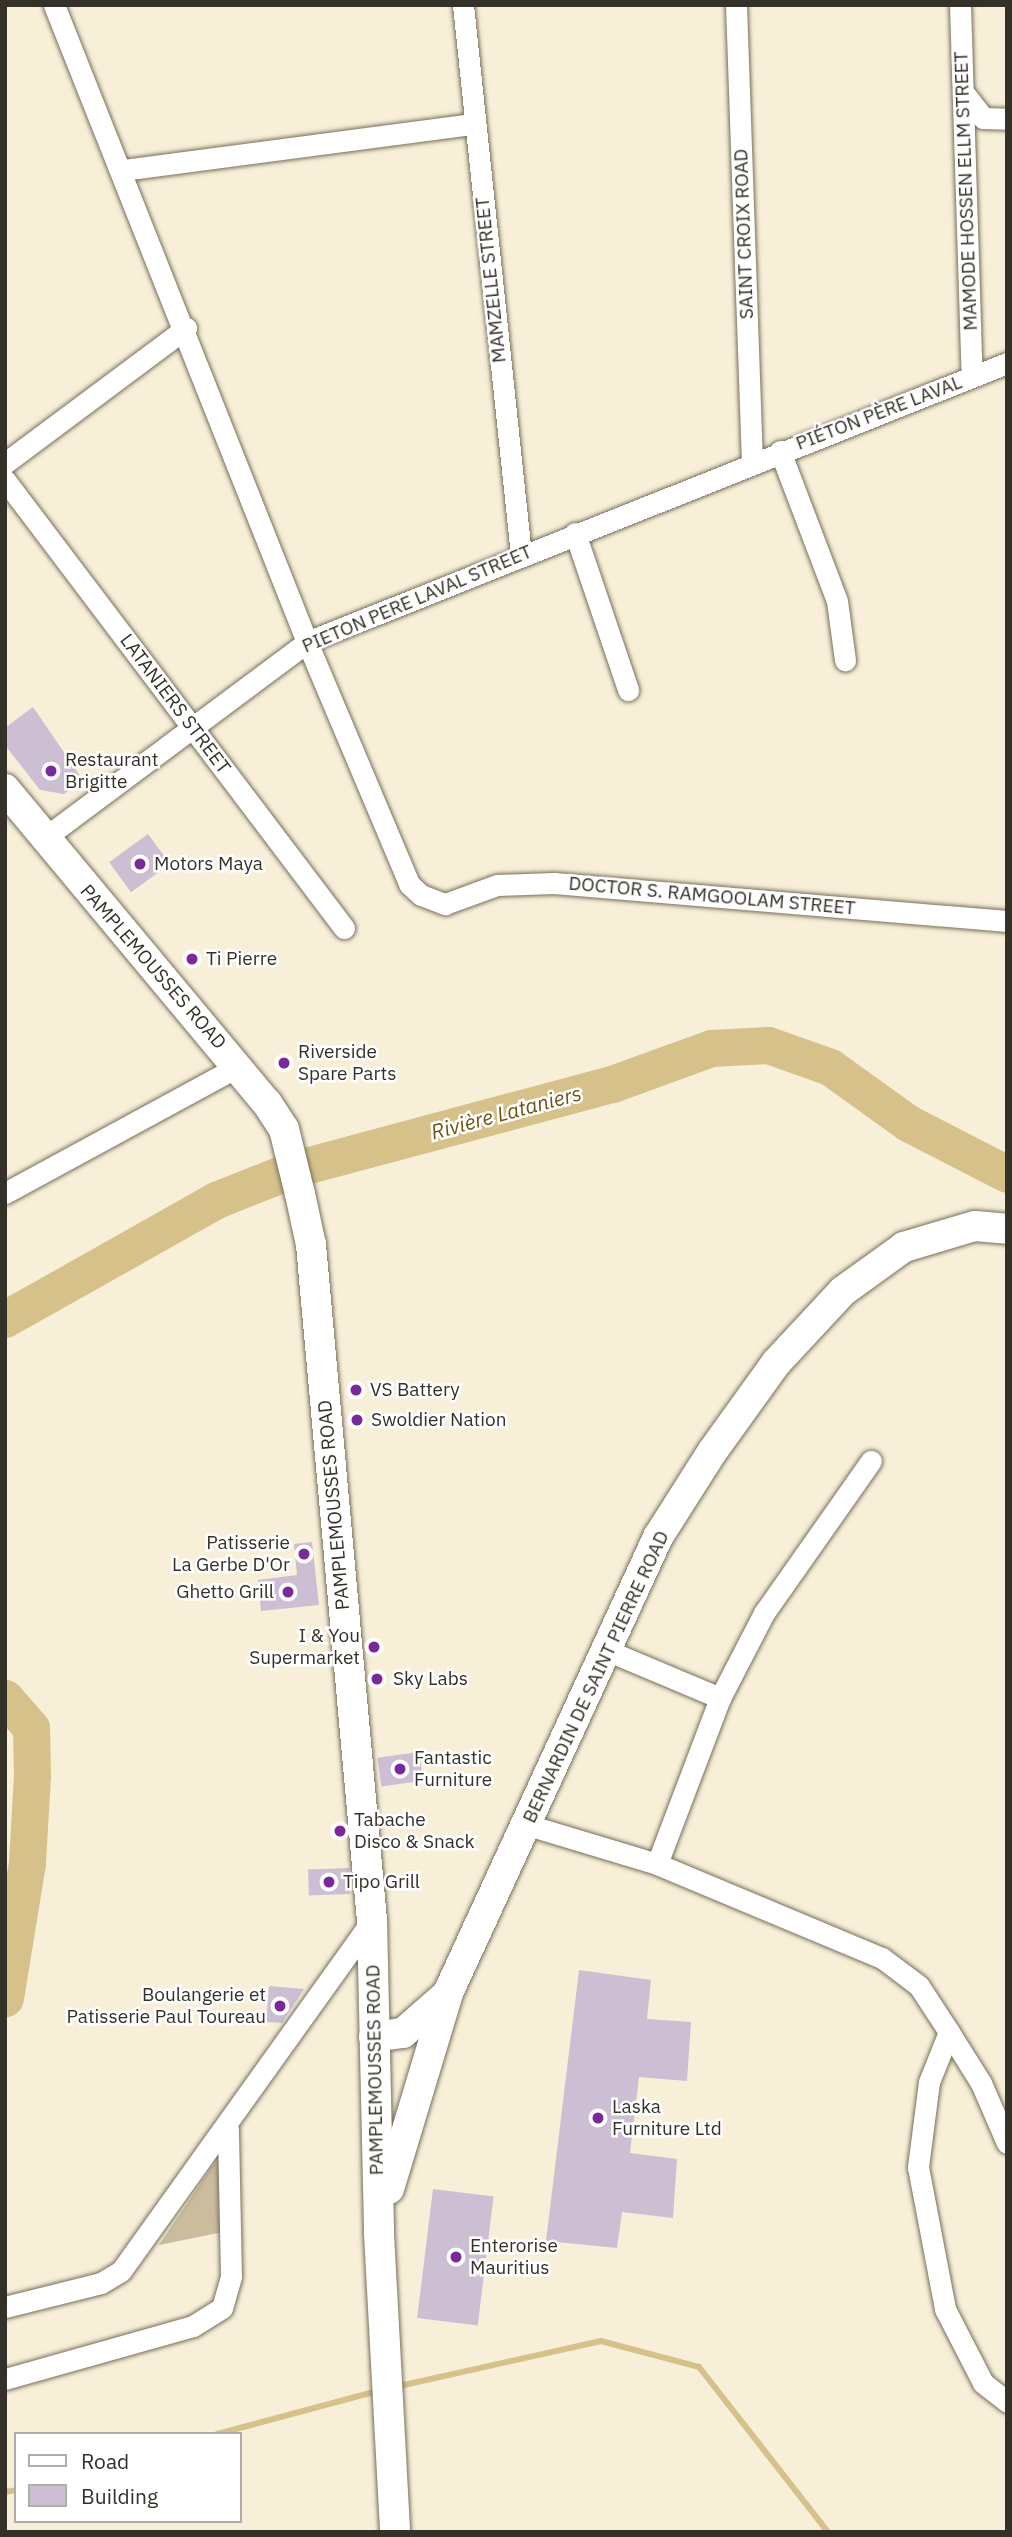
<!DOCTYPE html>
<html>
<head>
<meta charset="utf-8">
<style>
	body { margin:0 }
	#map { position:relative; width:1012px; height:2537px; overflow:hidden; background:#f8efd8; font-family:"IBM Plex Sans",sans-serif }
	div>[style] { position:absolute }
	.green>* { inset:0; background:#cabc9c }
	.stream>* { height:6px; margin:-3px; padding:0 3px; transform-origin:3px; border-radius:3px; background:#d7c18b }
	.river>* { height:37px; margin:-18.5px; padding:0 18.5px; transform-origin:18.5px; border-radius:18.5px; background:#d7c18b }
	.building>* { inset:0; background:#ccbfd3; transform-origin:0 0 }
	.roads { filter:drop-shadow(0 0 2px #776e5a) drop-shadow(0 0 2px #776e5a) }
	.minor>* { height:21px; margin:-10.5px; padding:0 10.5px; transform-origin:10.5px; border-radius:10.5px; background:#fff }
	.secondary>* { height:30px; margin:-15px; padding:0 15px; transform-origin:15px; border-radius:15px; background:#fff }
	.dots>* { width:19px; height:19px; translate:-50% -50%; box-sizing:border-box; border:4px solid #fff; border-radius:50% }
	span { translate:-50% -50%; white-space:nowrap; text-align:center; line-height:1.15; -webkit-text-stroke:5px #fff; paint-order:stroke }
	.street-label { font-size:19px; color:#343128 }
	.poi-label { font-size:19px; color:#343128 }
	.left { translate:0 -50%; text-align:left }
	.right { translate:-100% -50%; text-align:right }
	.water-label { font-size:21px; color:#6b5414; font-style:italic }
	.frame { position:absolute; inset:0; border:7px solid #343128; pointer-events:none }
	.legend { position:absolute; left:14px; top:2432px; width:228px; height:91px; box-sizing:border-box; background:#fff; border:2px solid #aeada9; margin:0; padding:9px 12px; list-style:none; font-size:21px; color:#343128 }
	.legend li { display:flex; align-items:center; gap:14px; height:35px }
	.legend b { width:35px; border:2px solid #aeada9 }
</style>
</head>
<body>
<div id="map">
	<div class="green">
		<div style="clip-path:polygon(221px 2160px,228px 2231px,159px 2245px,213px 2165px)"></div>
	</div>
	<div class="stream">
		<div style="left:395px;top:2387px;width:211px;rotate:-12.6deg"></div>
		<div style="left:601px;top:2341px;width:101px;rotate:14.9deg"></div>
		<div style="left:699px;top:2367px;width:209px;rotate:52deg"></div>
		<div style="left:217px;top:2434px;width:170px;rotate:-15deg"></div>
		<div style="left:5px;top:2492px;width:11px;rotate:-10deg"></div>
	</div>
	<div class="river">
		<div style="left:5px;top:1319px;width:242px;rotate:-29.4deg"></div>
		<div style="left:216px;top:1200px;width:84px;rotate:-21.7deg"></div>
		<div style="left:294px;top:1169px;width:329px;rotate:-15deg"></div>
		<div style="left:612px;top:1084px;width:105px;rotate:-20deg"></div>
		<div style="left:711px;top:1048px;width:57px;rotate:-3deg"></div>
		<div style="left:768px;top:1045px;width:66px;rotate:19.5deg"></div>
		<div style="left:830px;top:1067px;width:96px;rotate:35.7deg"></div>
		<div style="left:908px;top:1123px;width:111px;rotate:27.3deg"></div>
		<div style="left:5px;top:1698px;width:40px;rotate:49deg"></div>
		<div style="left:31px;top:1728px;width:47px;rotate:88.8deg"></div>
		<div style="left:32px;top:1775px;width:88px;rotate:93.3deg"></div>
		<div style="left:27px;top:1863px;width:137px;rotate:99.3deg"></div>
	</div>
	<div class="building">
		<div style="clip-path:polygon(33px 707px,83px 780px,64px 794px,40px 790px,5px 745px,5px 728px)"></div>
		<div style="left:148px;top:834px;width:37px;height:48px;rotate:54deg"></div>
		<div style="clip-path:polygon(312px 1542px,319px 1605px,261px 1611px,258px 1580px,297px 1575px,294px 1544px)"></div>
		<div style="left:419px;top:1752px;width:29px;height:42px;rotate:82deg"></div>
		<div style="left:349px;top:1868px;width:26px;height:41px;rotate:88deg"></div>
		<div style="clip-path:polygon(579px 1970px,651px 1980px,647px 2019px,691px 2022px,687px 2081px,639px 2077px,630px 2153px,677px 2159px,673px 2218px,622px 2212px,617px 2248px,546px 2241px)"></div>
		<div style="clip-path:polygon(269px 1986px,304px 1989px,282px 2023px,266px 2022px)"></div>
		<div style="left:433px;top:2189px;width:61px;height:130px;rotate:7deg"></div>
	</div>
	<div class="roads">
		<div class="minor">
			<div style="left:54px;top:5px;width:685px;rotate:68.34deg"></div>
			<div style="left:307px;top:642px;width:263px;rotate:67.1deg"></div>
			<div style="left:409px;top:884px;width:16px;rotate:43deg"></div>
			<div style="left:421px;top:895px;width:26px;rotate:21deg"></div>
			<div style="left:445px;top:904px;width:55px;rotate:-20.1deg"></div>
			<div style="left:497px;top:885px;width:57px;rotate:-2deg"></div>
			<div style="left:554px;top:883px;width:455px;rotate:4.8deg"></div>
			<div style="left:463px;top:5px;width:553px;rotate:83.98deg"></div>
			<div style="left:736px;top:5px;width:457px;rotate:88deg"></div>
			<div style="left:960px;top:5px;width:372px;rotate:88.2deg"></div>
			<div style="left:963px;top:92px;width:33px;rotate:52deg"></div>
			<div style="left:983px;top:118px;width:24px;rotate:2deg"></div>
			<div style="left:123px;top:170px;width:354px;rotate:-7.5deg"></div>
			<div style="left:780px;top:451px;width:160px;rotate:69.2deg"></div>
			<div style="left:837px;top:601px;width:60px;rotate:82.3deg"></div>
			<div style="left:5px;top:463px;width:226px;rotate:-36.7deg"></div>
			<div style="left:5px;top:480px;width:562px;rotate:52.89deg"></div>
			<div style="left:575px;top:533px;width:166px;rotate:71.3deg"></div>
			<div style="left:43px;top:839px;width:329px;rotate:-36.7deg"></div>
			<div style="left:307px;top:642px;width:754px;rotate:-21.73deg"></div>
			<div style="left:5px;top:1193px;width:266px;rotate:-28.5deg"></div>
			<div style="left:606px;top:1650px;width:124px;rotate:22.8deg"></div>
			<div style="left:528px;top:1825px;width:135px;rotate:16.8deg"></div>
			<div style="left:657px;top:1864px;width:244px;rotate:22.7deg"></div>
			<div style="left:882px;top:1958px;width:46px;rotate:37.1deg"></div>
			<div style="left:919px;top:1986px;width:55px;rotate:56.9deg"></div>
			<div style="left:949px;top:2032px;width:60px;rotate:57.9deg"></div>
			<div style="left:981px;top:2083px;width:65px;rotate:66.6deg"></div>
			<div style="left:657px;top:1864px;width:178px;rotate:-69.2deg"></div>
			<div style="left:720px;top:1698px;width:96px;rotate:-62.6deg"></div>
			<div style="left:764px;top:1613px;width:186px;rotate:-54.9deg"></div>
			<div style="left:949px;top:2032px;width:54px;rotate:111.8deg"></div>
			<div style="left:929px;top:2082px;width:86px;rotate:97.4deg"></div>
			<div style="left:918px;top:2167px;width:145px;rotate:79.2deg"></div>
			<div style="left:945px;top:2309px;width:83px;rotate:62.8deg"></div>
			<div style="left:983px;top:2383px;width:31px;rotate:38deg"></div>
			<div style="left:5px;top:2307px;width:99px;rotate:-14deg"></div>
			<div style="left:101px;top:2283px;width:23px;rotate:-31deg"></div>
			<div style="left:121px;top:2271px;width:432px;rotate:-54.4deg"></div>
			<div style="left:5px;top:2379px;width:195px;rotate:-15.7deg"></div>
			<div style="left:193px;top:2326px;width:34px;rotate:-32deg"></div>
			<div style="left:222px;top:2308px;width:33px;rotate:-74deg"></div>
			<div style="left:231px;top:2276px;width:148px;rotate:-91.2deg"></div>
		</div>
		<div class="secondary">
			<div style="left:5px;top:789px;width:409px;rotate:50.2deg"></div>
			<div style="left:267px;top:1103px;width:31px;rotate:57deg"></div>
			<div style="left:284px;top:1129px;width:67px;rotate:76.2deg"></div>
			<div style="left:300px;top:1194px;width:52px;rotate:77.8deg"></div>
			<div style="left:311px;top:1245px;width:678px;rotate:84.84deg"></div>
			<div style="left:372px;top:1920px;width:314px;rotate:88.7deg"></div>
			<div style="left:379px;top:2234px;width:298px;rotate:86.9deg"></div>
			<div style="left:374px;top:2037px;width:29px;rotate:-8deg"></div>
			<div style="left:403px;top:2033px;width:53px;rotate:-41.2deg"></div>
			<div style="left:389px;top:2189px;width:205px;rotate:-73.2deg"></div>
			<div style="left:448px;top:1993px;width:502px;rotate:-65.27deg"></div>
			<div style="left:658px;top:1537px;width:101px;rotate:-57.6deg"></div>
			<div style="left:712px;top:1452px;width:110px;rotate:-54.3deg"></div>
			<div style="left:776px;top:1363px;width:98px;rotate:-47.1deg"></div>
			<div style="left:843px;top:1291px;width:75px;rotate:-35.8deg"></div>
			<div style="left:904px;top:1247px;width:74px;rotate:-16.5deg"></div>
			<div style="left:975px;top:1226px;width:32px;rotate:5deg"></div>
		</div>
	</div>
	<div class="dots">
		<div style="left:51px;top:771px;background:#7a299a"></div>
		<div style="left:140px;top:864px;background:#7a299a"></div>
		<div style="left:192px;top:959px;background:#7a299a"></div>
		<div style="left:284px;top:1063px;background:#7a299a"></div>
		<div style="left:356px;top:1390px;background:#7a299a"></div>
		<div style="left:357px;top:1420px;background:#7a299a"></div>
		<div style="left:304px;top:1554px;background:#7a299a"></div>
		<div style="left:288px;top:1592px;background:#7a299a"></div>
		<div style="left:374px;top:1647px;background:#7a299a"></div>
		<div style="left:377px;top:1679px;background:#7a299a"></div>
		<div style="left:400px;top:1769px;background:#7a299a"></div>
		<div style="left:340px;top:1831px;background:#7a299a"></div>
		<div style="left:329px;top:1882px;background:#7a299a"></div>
		<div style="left:280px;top:2006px;background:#7a299a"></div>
		<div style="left:598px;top:2118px;background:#7a299a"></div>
		<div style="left:456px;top:2257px;background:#7a299a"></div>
	</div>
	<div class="street-label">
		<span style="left:966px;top:191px;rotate:-92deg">MAMODE HOSSEN ELLM STREET</span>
		<span style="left:744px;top:234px;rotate:-92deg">SAINT CROIX ROAD</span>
		<span style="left:491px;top:280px;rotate:-96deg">MAMZELLE STREET</span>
		<span style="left:879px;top:413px;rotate:-21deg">PIÉTON PÈRE LAVAL</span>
		<span style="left:417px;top:599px;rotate:-23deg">PIETON PERE LAVAL STREET</span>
		<span style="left:175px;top:704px;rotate:53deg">LATANIERS STREET</span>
		<span style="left:712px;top:896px;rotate:5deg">DOCTOR S. RAMGOOLAM STREET</span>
		<span style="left:153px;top:967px;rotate:49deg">PAMPLEMOUSSES ROAD</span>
		<span style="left:334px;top:1505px;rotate:-95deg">PAMPLEMOUSSES ROAD</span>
		<span style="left:596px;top:1677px;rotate:-65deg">BERNARDIN DE SAINT PIERRE ROAD</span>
		<span style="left:375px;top:2070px;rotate:-91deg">PAMPLEMOUSSES ROAD</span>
	</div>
	<div class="poi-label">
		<span class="left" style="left:65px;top:771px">Restaurant<br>Brigitte</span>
		<span class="left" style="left:154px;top:864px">Motors Maya</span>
		<span class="left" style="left:206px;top:959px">Ti Pierre</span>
		<span class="left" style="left:298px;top:1063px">Riverside<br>Spare Parts</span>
		<span class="left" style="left:370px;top:1390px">VS Battery</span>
		<span class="left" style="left:371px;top:1420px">Swoldier Nation</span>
		<span class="right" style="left:290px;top:1554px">Patisserie<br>La Gerbe D'Or</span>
		<span class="right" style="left:274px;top:1592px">Ghetto Grill</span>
		<span class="right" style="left:360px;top:1647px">I &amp; You<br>Supermarket</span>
		<span class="left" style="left:393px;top:1679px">Sky Labs</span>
		<span class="left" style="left:414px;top:1769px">Fantastic<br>Furniture</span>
		<span class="left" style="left:354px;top:1831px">Tabache<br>Disco &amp; Snack</span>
		<span class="left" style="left:343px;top:1882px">Tipo Grill</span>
		<span class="right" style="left:266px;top:2006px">Boulangerie et<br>Patisserie Paul Toureau</span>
		<span class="left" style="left:612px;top:2118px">Laska<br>Furniture Ltd</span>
		<span class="left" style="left:470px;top:2257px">Enterorise<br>Mauritius</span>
	</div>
	<div class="water-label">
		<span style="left:506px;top:1112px;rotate:-15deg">Rivière Lataniers</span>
	</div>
	<div class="frame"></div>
	<ul class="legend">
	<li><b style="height:9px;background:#fff"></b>Road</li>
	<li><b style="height:19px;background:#ccbfd3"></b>Building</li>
	</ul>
</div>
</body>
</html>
